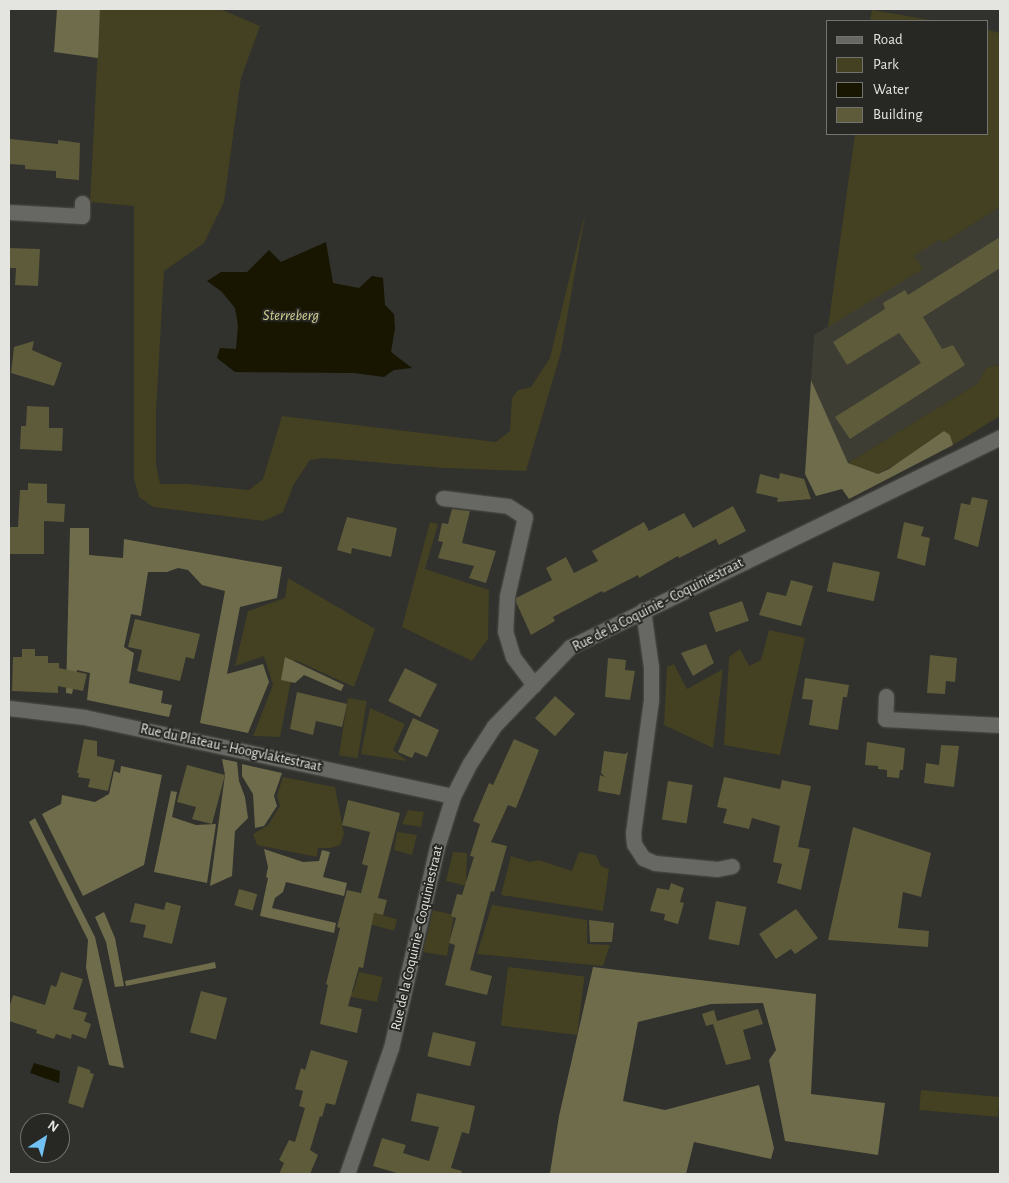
<!DOCTYPE html>
<html>
<head>
<meta charset="utf-8">
<style>
	body { margin:0 }
	#map { position:relative; width:1009px; height:1183px; overflow:hidden; background:#31312d; font-family:"Alegreya Sans",sans-serif }
	div>[style] { position:absolute }
	.built>* { inset:0; background:#3e3d33 }
	.green>* { inset:0; background:#434121; transform-origin:0 0 }
	.forest>* { inset:0; background:#6e6c4b }
	.water>* { inset:0; background:#181600 }
	.building>* { inset:0; background:#5d5b3a; transform-origin:0 0 }
	.roads { filter:drop-shadow(0 0 1px #4e4e4a) drop-shadow(0 0 1px #4e4e4a) }
	.minor>* { height:15px; margin:-7.5px; padding:0 7.5px; transform-origin:7.5px; border-radius:7.5px; background:#676763 }
	span { translate:-50% -50%; white-space:nowrap; text-align:center; line-height:1.15; -webkit-text-stroke:4px #272723; paint-order:stroke }
	.street-label { font-size:14px; color:#e4e4e1 }
	.water-label { font-size:15px; color:#d3d093; font-style:italic }
	.frame { position:absolute; inset:0; border:10px solid #e4e4e1; pointer-events:none }
	.legend { position:absolute; left:826px; top:20px; width:162px; height:115px; box-sizing:border-box; background:#272723; border:1px solid #73736f; margin:0; padding:6px 9px; list-style:none; font-size:15px; color:#e4e4e1 }
	.legend li { display:flex; align-items:center; gap:10px; height:25px }
	.legend b { width:25px; border:1px solid #73736f }
	.north { position:absolute; left:20px; top:1113px; width:50px; height:50px; box-sizing:border-box; background:#272723; border:1px solid #73736f; border-radius:50%; rotate:35deg; font-size:14px; font-weight:700; line-height:20px; text-align:center; color:#e4e4e1 }
	.north::after { content:''; display:block; margin:auto; width:18px; height:22px; background:#71c1f5; clip-path:polygon(50% 0,100% 100%,50% 72%,0 100%) }
</style>
</head>
<body>
<div id="map">
	<div class="built">
		<div style="clip-path:polygon(1000px 207px,1000px 365px,987px 367px,977px 384px,848px 463px,811px 380px,814px 335px,922px 269px,913px 256px,940px 238px,943px 243px)"></div>
	</div>
	<div class="green">
		<div style="clip-path:polygon(100px 9px,220px 9px,260px 26px,241px 78px,224px 202px,204px 243px,164px 271px,156px 411px,156px 464px,160px 484px,187px 484px,249px 490px,263px 479px,282px 416px,496px 442px,510px 431px,512px 398px,518px 390px,531px 387px,550px 358px,586px 209px,561px 352px,526px 471px,445px 468px,324px 458px,310px 460px,294px 484px,283px 512px,264px 521px,153px 507px,139px 497px,134px 479px,134px 206px,90px 202px)"></div>
		<div style="clip-path:polygon(872px 10px,936px 21px,870px 21px)"></div>
		<div style="clip-path:polygon(988px 30px,1000px 33px,1000px 207px,943px 243px,940px 239px,914px 256px,923px 269px,828px 327px,855px 134px,988px 134px)"></div>
		<div style="clip-path:polygon(1000px 365px,1000px 416px,953px 445px,950px 435px,878px 474px,848px 463px,977px 384px,987px 367px)"></div>
		<div style="clip-path:polygon(430px 522px,438px 524px,425px 569px,489px 590px,488px 639px,472px 661px,402px 627px)"></div>
		<div style="clip-path:polygon(288px 578px,375px 629px,354px 687px,295px 660px,280px 737px,253px 736px,273px 685px,264px 656px,235px 666px,248px 611px,285px 598px)"></div>
		<div style="clip-path:polygon(769px 630px,805px 638px,780px 755px,724px 745px,729px 657px,740px 649px,749px 666px,761px 660px)"></div>
		<div style="clip-path:polygon(674px 664px,687px 689px,723px 669px,713px 748px,664px 725px,667px 667px)"></div>
		<div style="left:348px;top:698px;width:19px;height:58px;rotate:9deg"></div>
		<div style="clip-path:polygon(370px 708px,405px 724px,393px 750px,407px 761px,361px 754px)"></div>
		<div style="clip-path:polygon(283px 777px,335px 787px,344px 834px,340px 845px,330px 848px,318px 848px,317px 857px,257px 845px,253px 834px,268px 825px,280px 806px,277px 796px)"></div>
		<div style="clip-path:polygon(408px 810px,424px 812px,421px 827px,402px 824px)"></div>
		<div style="clip-path:polygon(397px 832px,417px 835px,412px 855px,394px 850px)"></div>
		<div style="clip-path:polygon(453px 852px,467px 853px,466px 886px,446px 881px)"></div>
		<div style="clip-path:polygon(579px 852px,596px 855px,601px 866px,609px 869px,603px 911px,501px 895px,511px 856px,530px 862px,539px 860px,572px 871px)"></div>
		<div style="clip-path:polygon(492px 905px,587px 920px,587px 944px,610px 945px,603px 966px,477px 954px)"></div>
		<div style="clip-path:polygon(433px 910px,454px 915px,447px 956px,423px 952px)"></div>
		<div style="left:374px;top:913px;width:24px;height:12px;rotate:15deg"></div>
		<div style="left:508px;top:967px;width:77px;height:59px;rotate:7deg"></div>
		<div style="clip-path:polygon(359px 972px,383px 977px,377px 1002px,333px 993px,334px 989px,353px 992px)"></div>
		<div style="left:921px;top:1090px;width:79px;height:20px;rotate:5deg"></div>
	</div>
	<div class="forest">
		<div style="clip-path:polygon(57px 9px,100px 9px,98px 58px,54px 52px)"></div>
		<div style="clip-path:polygon(811px 380px,848px 463px,878px 474px,889px 469px,944px 431px,950px 435px,953px 445px,849px 499px,842px 489px,816px 496px,805px 474px)"></div>
		<div style="clip-path:polygon(70px 528px,89px 528px,89px 555px,123px 558px,124px 539px,282px 567px,277px 598px,240px 607px,227px 674px,263px 664px,269px 682px,248px 733px,200px 723px,225px 591px,202px 585px,188px 570px,178px 568px,167px 572px,148px 572px,141px 616px,131px 614px,124px 647px,134px 653px,129px 683px,163px 691px,161px 703px,172px 705px,169px 717px,87px 700px,90px 673px,77px 670px,72px 694px,66px 693px)"></div>
		<div style="clip-path:polygon(285px 657px,344px 685px,341px 691px,304px 675px,295px 683px,281px 680px)"></div>
		<div style="clip-path:polygon(222px 759px,237px 762px,239px 781px,245px 797px,248px 818px,235px 831px,232px 876px,210px 886px,225px 775px)"></div>
		<div style="clip-path:polygon(242px 764px,282px 773px,274px 796px,277px 806px,264px 826px,255px 828px,253px 794px,242px 776px)"></div>
		<div style="clip-path:polygon(121px 766px,162px 775px,144px 865px,83px 896px,42px 814px,61px 804px,62px 795px,95px 802px,109px 794px,114px 771px,120px 773px)"></div>
		<div style="clip-path:polygon(171px 791px,177px 792px,172px 817px,196px 825px,216px 824px,207px 883px,154px 872px)"></div>
		<div style="clip-path:polygon(35px 818px,95px 937px,124px 1068px,109px 1065px,86px 968px,88px 940px,29px 822px)"></div>
		<div style="clip-path:polygon(264px 849px,303px 862px,319px 861px,322px 850px,330px 852px,323px 877px,347px 883px,344px 896px,286px 882px,283px 892px,275px 898px,272px 908px,336px 923px,334px 933px,260px 916px,268px 878px,266px 877px,268px 867px)"></div>
		<div style="clip-path:polygon(104px 912px,115px 938px,124px 986px,115px 987px,106px 942px,95px 917px)"></div>
		<div style="clip-path:polygon(215px 962px,216px 968px,126px 986px,125px 981px)"></div>
		<div style="clip-path:polygon(593px 967px,816px 994px,811px 1094px,885px 1103px,878px 1155px,785px 1141px,769px 1060px,776px 1050px,763px 1003px,711px 1004px,638px 1022px,623px 1101px,665px 1110px,759px 1085px,774px 1148px,771px 1159px,694px 1142px,686px 1174px,550px 1173px,559px 1116px)"></div>
	</div>
	<div class="water">
		<div style="clip-path:polygon(326px 242px,333px 283px,359px 288px,372px 276px,383px 278px,385px 305px,394px 314px,395px 328px,391px 352px,412px 368px,394px 370px,384px 377px,354px 373px,235px 372px,217px 358px,220px 348px,236px 349px,238px 325px,235px 308px,222px 292px,207px 281px,221px 272px,247px 272px,269px 250px,281px 262px)"></div>
		<div style="clip-path:polygon(34px 1063px,60px 1071px,59px 1083px,30px 1073px)"></div>
	</div>
	<div class="building">
		<div style="clip-path:polygon(10px 139px,58px 144px,58px 140px,80px 143px,79px 180px,56px 178px,56px 171px,25px 169px,25px 165px,9px 164px)"></div>
		<div style="clip-path:polygon(1000px 237px,1000px 268px,923px 317px,942px 349px,953px 345px,965px 365px,850px 439px,835px 417px,921px 363px,899px 333px,847px 365px,833px 342px,885px 309px,883px 303px,905px 290px,908px 295px)"></div>
		<div style="clip-path:polygon(9px 248px,40px 249px,38px 286px,15px 285px,16px 268px,9px 268px)"></div>
		<div style="clip-path:polygon(34px 341px,32px 350px,62px 363px,54px 386px,11px 373px,14px 347px)"></div>
		<div style="clip-path:polygon(27px 406px,49px 407px,49px 428px,63px 428px,62px 451px,20px 449px,21px 426px,26px 426px)"></div>
		<div style="clip-path:polygon(780px 473px,804px 479px,811px 499px,777px 502px,778px 498px,756px 493px,760px 474px,779px 479px)"></div>
		<div style="clip-path:polygon(28px 483px,47px 484px,47px 503px,65px 504px,64px 522px,44px 521px,44px 554px,9px 554px,9px 527px,18px 527px,20px 490px,28px 490px)"></div>
		<div style="clip-path:polygon(972px 497px,988px 500px,978px 547px,954px 539px,961px 503px,970px 505px)"></div>
		<div style="clip-path:polygon(733px 506px,746px 531px,719px 545px,716px 539px,679px 558px,678px 556px,639px 578px,638px 575px,603px 593px,602px 591px,553px 617px,555px 621px,531px 635px,516px 602px,516px 598px,552px 580px,546px 568px,566px 557px,574px 573px,598px 561px,592px 551px,644px 522px,649px 531px,684px 513px,693px 528px)"></div>
		<div style="clip-path:polygon(452px 509px,470px 511px,462px 543px,496px 551px,486px 583px,469px 578px,474px 566px,438px 558px,443px 542px,438px 541px,442px 523px,448px 524px)"></div>
		<div style="clip-path:polygon(347px 517px,397px 528px,391px 557px,352px 548px,351px 554px,337px 550px)"></div>
		<div style="clip-path:polygon(904px 522px,924px 527px,921px 536px,930px 538px,925px 566px,897px 558px)"></div>
		<div style="left:833px;top:562px;width:48px;height:30px;rotate:12deg"></div>
		<div style="clip-path:polygon(791px 580px,813px 586px,801px 626px,759px 615px,767px 592px,786px 596px)"></div>
		<div style="left:742px;top:601px;width:21px;height:35px;rotate:71deg"></div>
		<div style="clip-path:polygon(135px 619px,200px 634px,194px 659px,186px 657px,180px 681px,137px 671px,142px 650px,128px 647px)"></div>
		<div style="clip-path:polygon(706px 644px,714px 663px,693px 676px,681px 653px)"></div>
		<div style="clip-path:polygon(22px 649px,35px 649px,35px 656px,48px 656px,48px 663px,59px 663px,59px 668px,87px 674px,83px 691px,58px 686px,58px 693px,12px 691px,13px 657px,22px 657px)"></div>
		<div style="clip-path:polygon(930px 655px,957px 658px,955px 682px,946px 681px,945px 694px,927px 693px)"></div>
		<div style="clip-path:polygon(608px 658px,626px 660px,625px 670px,635px 671px,630px 700px,605px 697px)"></div>
		<div style="left:405px;top:668px;width:36px;height:37px;rotate:27deg"></div>
		<div style="clip-path:polygon(805px 678px,849px 685px,847px 697px,843px 697px,838px 730px,809px 725px,813px 700px,802px 699px)"></div>
		<div style="clip-path:polygon(297px 692px,347px 704px,342px 727px,316px 721px,313px 735px,290px 729px)"></div>
		<div style="left:555px;top:696px;width:27px;height:30px;rotate:42deg"></div>
		<div style="clip-path:polygon(413px 718px,439px 730px,427px 757px,415px 752px,412px 758px,398px 752px)"></div>
		<div style="clip-path:polygon(84px 739px,97px 741px,97px 756px,115px 760px,108px 791px,88px 787px,90px 779px,78px 777px,79px 773px,77px 773px)"></div>
		<div style="clip-path:polygon(514px 739px,539px 750px,516px 808px,508px 805px,491px 842px,507px 846px,494px 892px,491px 891px,470px 970px,492px 976px,487px 995px,445px 985px,455px 945px,449px 943px,456px 918px,451px 916px,457px 894px,462px 895px,474px 857px,470px 856px,480px 824px,473px 821px,489px 783px,493px 785px)"></div>
		<div style="clip-path:polygon(867px 742px,905px 748px,903px 770px,900px 770px,899px 778px,887px 777px,887px 770px,878px 769px,878px 766px,865px 765px)"></div>
		<div style="clip-path:polygon(941px 745px,959px 746px,954px 787px,924px 783px,926px 763px,939px 765px)"></div>
		<div style="clip-path:polygon(604px 751px,625px 754px,628px 752px,620px 795px,598px 791px,600px 775px,605px 777px,601px 773px)"></div>
		<div style="clip-path:polygon(187px 765px,225px 775px,212px 824px,192px 819px,196px 807px,177px 802px)"></div>
		<div style="clip-path:polygon(724px 777px,780px 789px,782px 780px,811px 786px,798px 847px,810px 849px,801px 890px,777px 883px,782px 864px,773px 862px,780px 826px,752px 818px,749px 829px,723px 823px,727px 809px,717px 807px)"></div>
		<div style="left:668px;top:781px;width:25px;height:39px;rotate:9deg"></div>
		<div style="clip-path:polygon(348px 800px,400px 813px,378px 898px,387px 900px,383px 915px,374px 913px,363px 968px,359px 967px,348px 1006px,362px 1009px,357px 1033px,320px 1024px,328px 985px,326px 984px,340px 928px,337px 927px,347px 890px,361px 893px,368px 866px,362px 864px,370px 832px,342px 825px)"></div>
		<div style="clip-path:polygon(853px 827px,931px 853px,921px 897px,903px 892px,898px 928px,929px 931px,928px 947px,828px 940px)"></div>
		<div style="clip-path:polygon(671px 883px,684px 888px,680px 902px,684px 903px,678px 924px,664px 920px,665px 914px,650px 911px,657px 888px,669px 890px)"></div>
		<div style="left:239px;top:889px;width:19px;height:17px;rotate:16deg"></div>
		<div style="left:716px;top:901px;width:31px;height:39px;rotate:11deg"></div>
		<div style="clip-path:polygon(166px 902px,181px 906px,172px 944px,143px 937px,146px 925px,130px 922px,135px 903px,164px 910px)"></div>
		<div style="clip-path:polygon(796px 909px,818px 938px,795px 954px,791px 949px,776px 959px,759px 934px)"></div>
		<div style="clip-path:polygon(589px 920px,614px 923px,612px 942px,590px 942px)"></div>
		<div style="clip-path:polygon(61px 972px,83px 979px,73px 1009px,87px 1013px,84px 1021px,91px 1024px,86px 1039px,72px 1034px,71px 1039px,56px 1034px,54px 1039px,36px 1033px,37px 1030px,9px 1021px,9px 1008px,13px 995px,45px 1005px,51px 985px,56px 987px)"></div>
		<div style="left:201px;top:991px;width:27px;height:43px;rotate:15deg"></div>
		<div style="clip-path:polygon(758px 1009px,763px 1024px,743px 1030px,751px 1059px,726px 1065px,713px 1024px,706px 1026px,702px 1014px,714px 1010px,717px 1021px)"></div>
		<div style="left:433px;top:1032px;width:44px;height:25px;rotate:13deg"></div>
		<div style="clip-path:polygon(311px 1050px,348px 1061px,335px 1105px,326px 1103px,322px 1117px,320px 1116px,310px 1150px,318px 1155px,310px 1174px,279px 1174px,284px 1163px,279px 1160px,289px 1140px,295px 1142px,305px 1108px,299px 1106px,303px 1091px,295px 1089px,301px 1068px,305px 1070px)"></div>
		<div style="clip-path:polygon(78px 1066px,90px 1070px,90px 1073px,94px 1074px,83px 1108px,68px 1103px)"></div>
		<div style="clip-path:polygon(417px 1093px,475px 1106px,469px 1134px,462px 1132px,451px 1168px,462px 1171px,461px 1174px,400px 1174px,373px 1166px,382px 1138px,406px 1145px,403px 1153px,429px 1161px,439px 1127px,411px 1121px)"></div>
	</div>
	<div class="roads">
		<div class="minor">
			<div style="left:9px;top:212px;width:73px;rotate:3.1deg"></div>
			<div style="left:82px;top:216px;width:13px;rotate:-90deg"></div>
			<div style="left:443px;top:498px;width:65px;rotate:7deg"></div>
			<div style="left:508px;top:506px;width:20px;rotate:33deg"></div>
			<div style="left:525px;top:517px;width:81px;rotate:102.8deg"></div>
			<div style="left:507px;top:596px;width:35px;rotate:93deg"></div>
			<div style="left:505px;top:631px;width:27px;rotate:73deg"></div>
			<div style="left:513px;top:657px;width:35px;rotate:53deg"></div>
			<div style="left:643px;top:610px;width:58px;rotate:82deg"></div>
			<div style="left:651px;top:667px;width:33px;rotate:90deg"></div>
			<div style="left:651px;top:700px;width:134px;rotate:97.7deg"></div>
			<div style="left:633px;top:833px;width:11px;rotate:85deg"></div>
			<div style="left:634px;top:844px;width:17px;rotate:57deg"></div>
			<div style="left:643px;top:858px;width:13px;rotate:23deg"></div>
			<div style="left:655px;top:863px;width:62px;rotate:5.5deg"></div>
			<div style="left:717px;top:869px;width:15px;rotate:-11deg"></div>
			<div style="left:886px;top:696px;width:23px;rotate:92deg"></div>
			<div style="left:885px;top:719px;width:115px;rotate:3deg"></div>
			<div style="left:9px;top:708px;width:76px;rotate:6.8deg"></div>
			<div style="left:84px;top:717px;width:377px;rotate:12.1deg"></div>
			<div style="left:347px;top:1174px;width:133px;rotate:-70.8deg"></div>
			<div style="left:391px;top:1048px;width:206px;rotate:-77.1deg"></div>
			<div style="left:437px;top:847px;width:53px;rotate:-72.6deg"></div>
			<div style="left:453px;top:796px;width:37px;rotate:-63deg"></div>
			<div style="left:470px;top:763px;width:44px;rotate:-57deg"></div>
			<div style="left:494px;top:726px;width:110px;rotate:-46.1deg"></div>
			<div style="left:570px;top:647px;width:479px;rotate:-26deg"></div>
		</div>
	</div>
	<div class="street-label">
		<span style="left:658px;top:605px;rotate:-27deg">Rue de la Coquinie - Coquiniestraat</span>
		<span style="left:231px;top:748px;rotate:12deg">Rue du Plateau - Hoogvlaktestraat</span>
		<span style="left:417px;top:938px;rotate:-77deg">Rue de la Coquinie - Coquiniestraat</span>
	</div>
	<div class="water-label">
		<span style="left:291px;top:316px">Sterreberg</span>
	</div>
	<div class="frame"></div>
	<ul class="legend">
	<li><b style="height:6px;background:#676763"></b>Road</li>
	<li><b style="height:14px;background:#434121"></b>Park</li>
	<li><b style="height:14px;background:#181600"></b>Water</li>
	<li><b style="height:14px;background:#5d5b3a"></b>Building</li>
	</ul>
	<div class="north">N</div>
</div>
</body>
</html>
